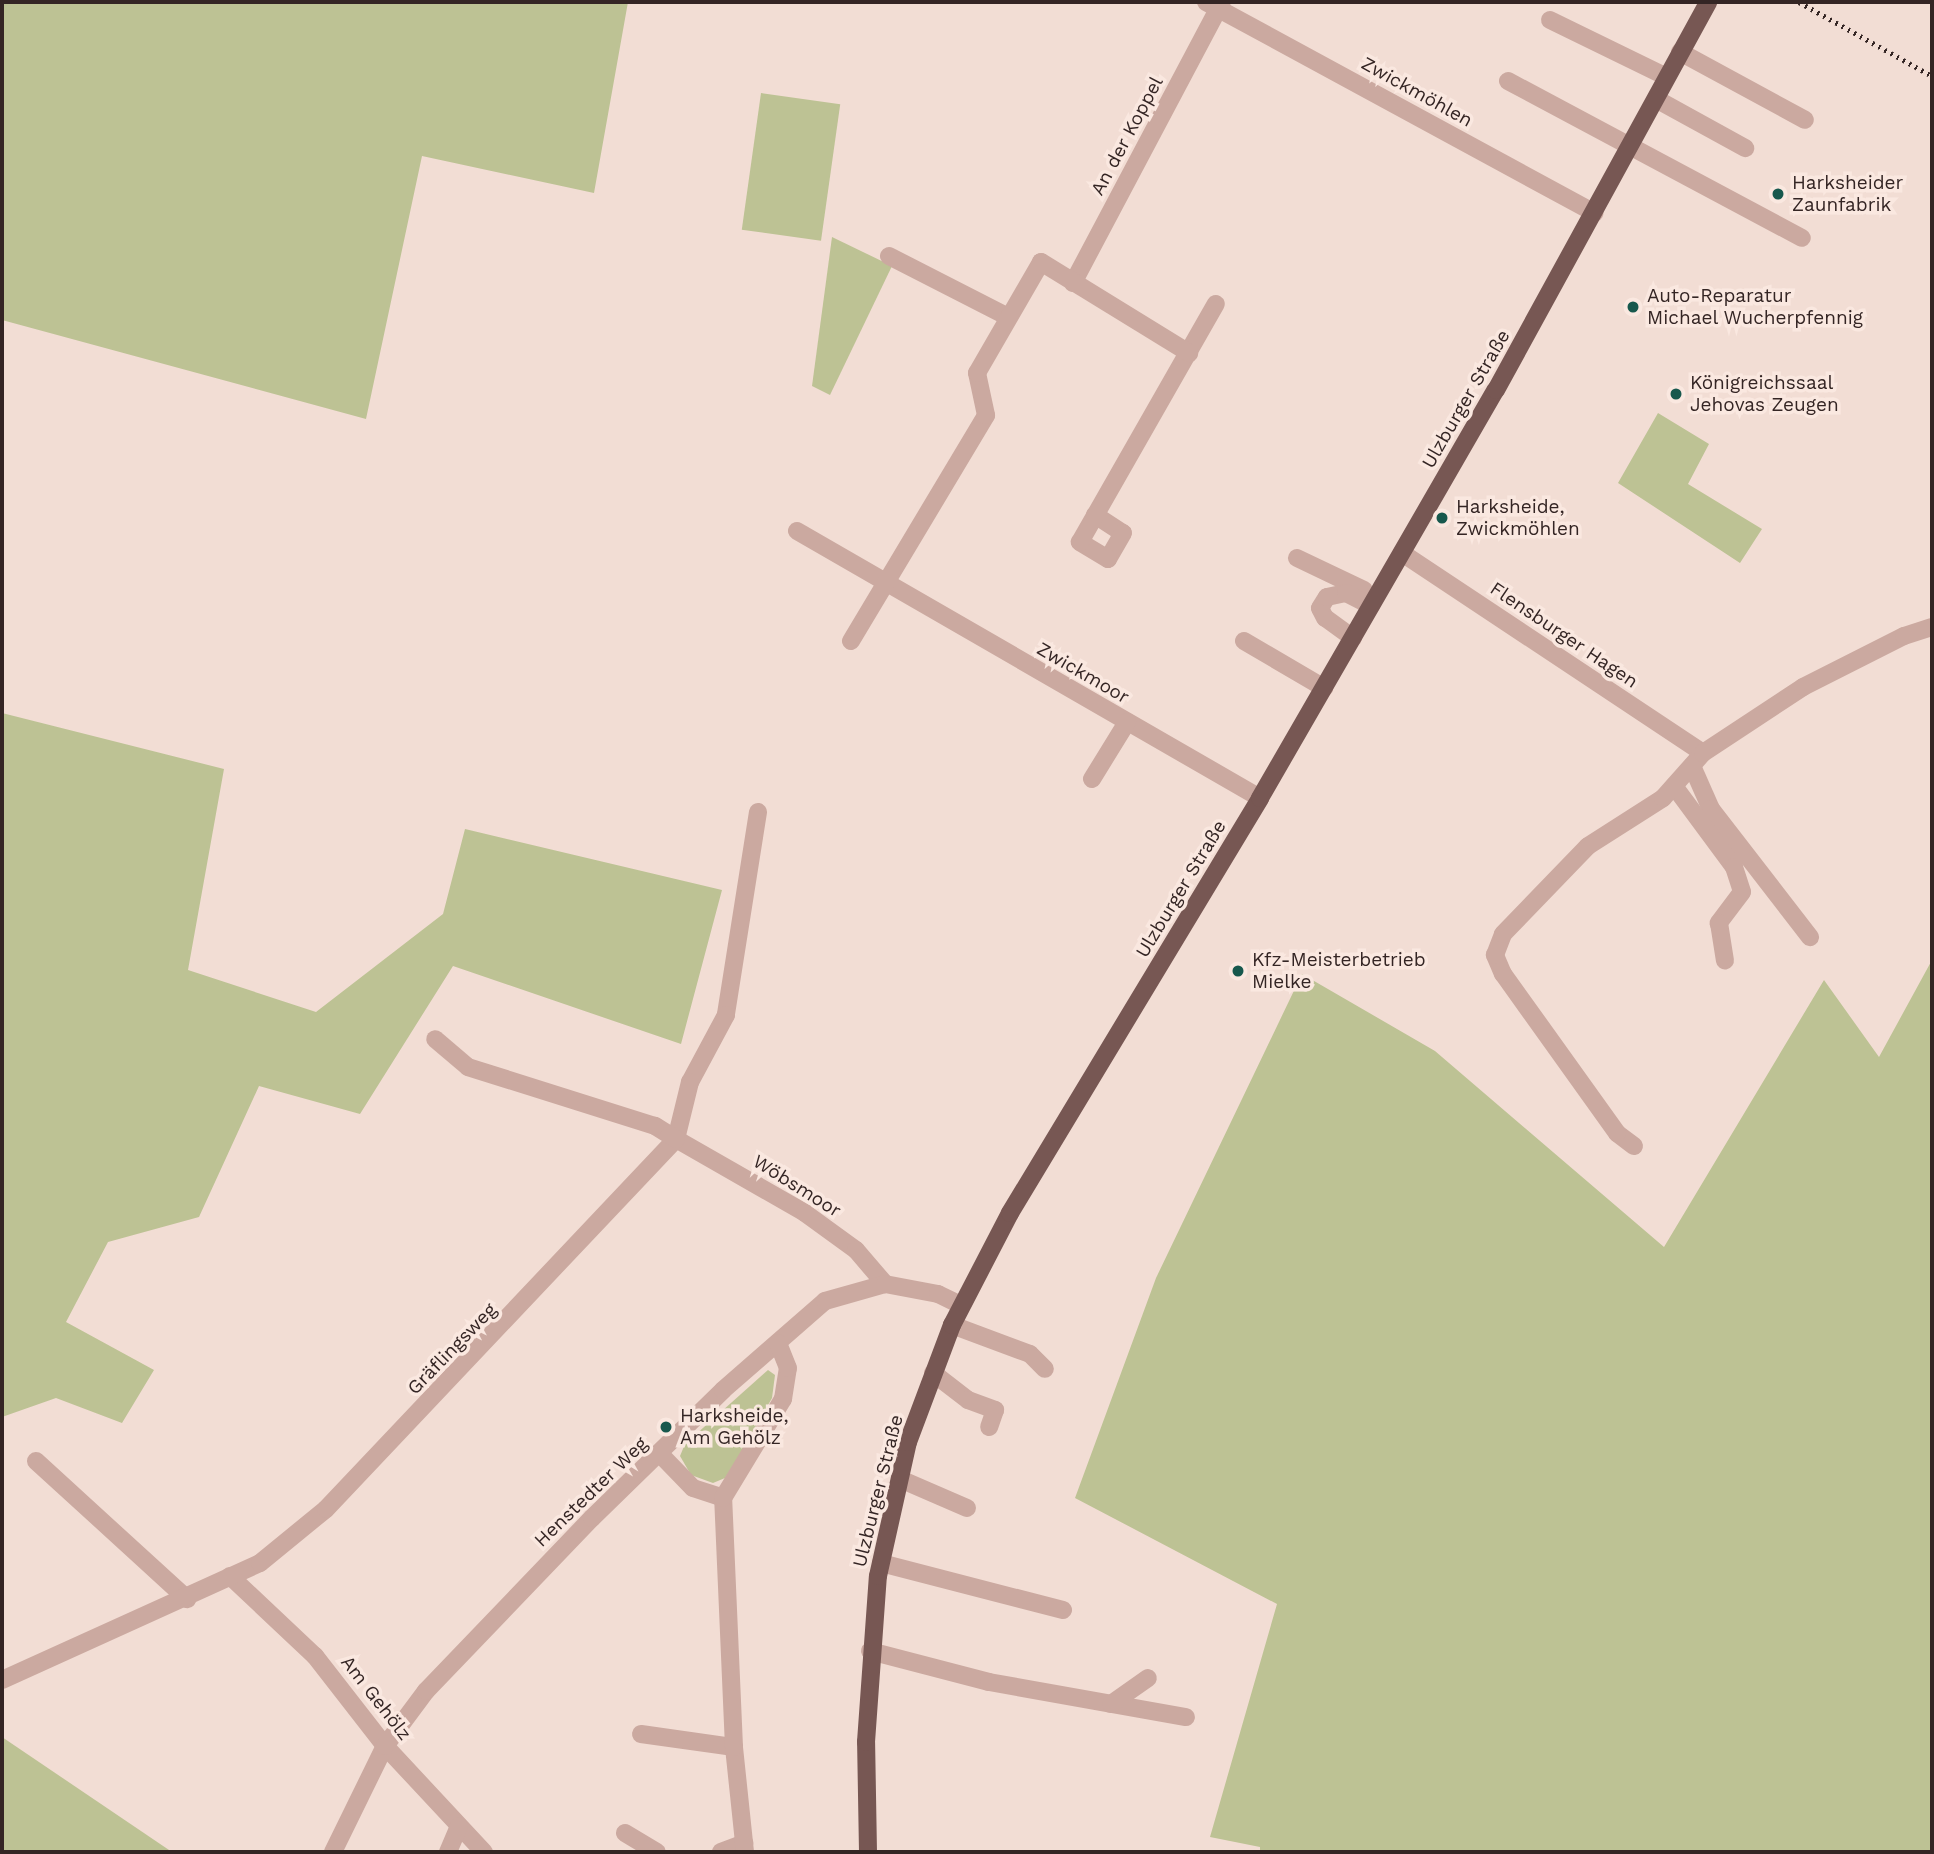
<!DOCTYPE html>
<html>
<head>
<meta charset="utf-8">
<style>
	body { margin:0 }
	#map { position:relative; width:1934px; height:1854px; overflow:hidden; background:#f2ddd4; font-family:"Work Sans",sans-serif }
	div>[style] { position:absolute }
	.green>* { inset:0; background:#bdc294; transform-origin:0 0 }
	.minor>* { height:18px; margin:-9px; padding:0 9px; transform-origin:9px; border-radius:9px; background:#cba9a0 }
	.major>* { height:18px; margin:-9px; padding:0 9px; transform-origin:9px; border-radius:9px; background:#775753 }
	.rail>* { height:5px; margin-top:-2.5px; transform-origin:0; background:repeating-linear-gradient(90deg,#342524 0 2px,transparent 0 7px) }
	.dots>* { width:19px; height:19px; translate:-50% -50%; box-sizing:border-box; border:4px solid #fae8e0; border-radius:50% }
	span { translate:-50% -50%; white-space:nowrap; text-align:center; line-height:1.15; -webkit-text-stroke:7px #fae8e0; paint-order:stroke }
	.street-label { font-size:19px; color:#342524 }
	.poi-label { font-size:19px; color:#342524 }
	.left { translate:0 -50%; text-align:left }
	.frame { position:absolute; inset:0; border:4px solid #342524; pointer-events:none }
</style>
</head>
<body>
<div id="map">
	<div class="green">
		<div style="clip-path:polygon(2px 2px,628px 2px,594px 193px,422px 156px,366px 419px,2px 320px)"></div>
		<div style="left:761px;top:93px;width:80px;height:138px;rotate:8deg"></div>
		<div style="clip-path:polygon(832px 237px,892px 266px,830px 395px,812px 386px)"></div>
		<div style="clip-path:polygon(1658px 413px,1709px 444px,1688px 484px,1762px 529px,1740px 563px,1618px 483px)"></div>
		<div style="clip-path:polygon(2px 713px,224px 769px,188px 970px,316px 1012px,443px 914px,465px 829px,722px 890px,681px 1044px,453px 966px,360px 1114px,259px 1086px,199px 1217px,108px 1242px,66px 1322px,154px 1370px,122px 1423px,56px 1398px,2px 1417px)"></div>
		<div style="clip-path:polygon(1932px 960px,1932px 1852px,1260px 1852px,1260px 1847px,1210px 1837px,1277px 1604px,1075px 1498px,1156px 1278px,1302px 974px,1435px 1051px,1664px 1247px,1824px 980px,1879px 1057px)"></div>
		<div style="clip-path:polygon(768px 1370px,775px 1375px,772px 1398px,734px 1465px,725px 1478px,713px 1483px,691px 1475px,680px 1456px,685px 1444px)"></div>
		<div style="clip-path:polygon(2px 1737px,172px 1852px,3px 1852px)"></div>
	</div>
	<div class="minor">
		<div style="left:1206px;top:2px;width:442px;rotate:28.5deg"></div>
		<div style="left:1550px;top:20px;width:130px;rotate:26deg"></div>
		<div style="left:1680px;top:52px;width:142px;rotate:28.5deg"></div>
		<div style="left:1508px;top:81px;width:333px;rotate:28.1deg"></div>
		<div style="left:1656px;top:99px;width:102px;rotate:28.8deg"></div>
		<div style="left:889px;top:256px;width:134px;rotate:27.1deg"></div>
		<div style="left:1073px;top:283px;width:318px;rotate:-62.1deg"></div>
		<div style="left:1095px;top:515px;width:33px;rotate:33deg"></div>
		<div style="left:1123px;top:533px;width:30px;rotate:120deg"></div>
		<div style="left:1108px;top:559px;width:33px;rotate:-149deg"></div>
		<div style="left:1080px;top:542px;width:274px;rotate:-60.3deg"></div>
		<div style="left:797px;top:531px;width:534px;rotate:29.97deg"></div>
		<div style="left:1402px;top:553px;width:361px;rotate:33.6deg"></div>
		<div style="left:1297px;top:558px;width:74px;rotate:25.5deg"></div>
		<div style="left:1353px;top:638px;width:34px;rotate:-144deg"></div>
		<div style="left:1325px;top:618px;width:11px;rotate:-117deg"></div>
		<div style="left:1320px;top:608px;width:13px;rotate:-58deg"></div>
		<div style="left:1327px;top:597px;width:19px;rotate:-12deg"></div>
		<div style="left:1346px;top:593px;width:28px;rotate:27deg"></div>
		<div style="left:851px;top:641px;width:263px;rotate:-59.1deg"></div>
		<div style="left:986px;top:415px;width:43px;rotate:-102.1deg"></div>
		<div style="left:977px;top:373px;width:128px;rotate:-60deg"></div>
		<div style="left:1041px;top:262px;width:174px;rotate:31.6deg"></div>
		<div style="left:1244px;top:641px;width:93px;rotate:30.4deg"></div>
		<div style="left:1692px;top:766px;width:47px;rotate:66.2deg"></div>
		<div style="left:1711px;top:809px;width:162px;rotate:52.3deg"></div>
		<div style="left:1092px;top:779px;width:67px;rotate:-58.4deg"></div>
		<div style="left:1674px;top:786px;width:101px;rotate:53.5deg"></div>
		<div style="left:1734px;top:867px;width:26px;rotate:72deg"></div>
		<div style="left:1742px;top:892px;width:39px;rotate:127deg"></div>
		<div style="left:1719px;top:923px;width:38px;rotate:81deg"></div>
		<div style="left:758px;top:812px;width:206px;rotate:99deg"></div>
		<div style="left:726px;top:1015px;width:76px;rotate:118.2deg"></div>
		<div style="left:690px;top:1082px;width:59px;rotate:103.8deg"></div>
		<div style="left:676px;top:1139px;width:149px;rotate:29.8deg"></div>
		<div style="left:805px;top:1213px;width:63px;rotate:36deg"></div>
		<div style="left:856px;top:1250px;width:45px;rotate:49.5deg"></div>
		<div style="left:1634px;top:1146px;width:21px;rotate:-143deg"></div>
		<div style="left:1617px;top:1133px;width:196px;rotate:-125.6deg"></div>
		<div style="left:1503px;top:974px;width:21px;rotate:-113deg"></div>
		<div style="left:1495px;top:955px;width:22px;rotate:-69deg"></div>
		<div style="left:1503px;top:934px;width:122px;rotate:-46deg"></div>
		<div style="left:1588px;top:846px;width:89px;rotate:-32.6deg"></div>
		<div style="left:1663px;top:798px;width:60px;rotate:-48.4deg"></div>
		<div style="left:1703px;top:753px;width:120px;rotate:-33.4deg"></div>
		<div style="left:1803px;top:687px;width:113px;rotate:-26.8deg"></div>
		<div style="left:1904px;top:636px;width:29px;rotate:-18deg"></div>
		<div style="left:952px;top:1325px;width:83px;rotate:20.4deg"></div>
		<div style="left:1030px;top:1354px;width:21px;rotate:45deg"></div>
		<div style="left:933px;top:1373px;width:44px;rotate:37.6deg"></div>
		<div style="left:968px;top:1400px;width:29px;rotate:20deg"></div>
		<div style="left:995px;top:1410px;width:18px;rotate:109deg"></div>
		<div style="left:660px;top:1454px;width:47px;rotate:45.9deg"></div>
		<div style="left:693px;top:1488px;width:32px;rotate:18deg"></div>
		<div style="left:36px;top:1461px;width:205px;rotate:42.4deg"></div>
		<div style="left:900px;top:1479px;width:73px;rotate:23.4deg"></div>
		<div style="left:881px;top:1563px;width:188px;rotate:14.5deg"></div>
		<div style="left:230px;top:1576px;width:117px;rotate:43.3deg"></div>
		<div style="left:315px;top:1656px;width:114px;rotate:52.1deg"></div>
		<div style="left:385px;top:1746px;width:145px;rotate:47deg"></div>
		<div style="left:870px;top:1651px;width:123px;rotate:14.6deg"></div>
		<div style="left:989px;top:1682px;width:200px;rotate:10.1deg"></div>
		<div style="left:2px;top:1680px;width:283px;rotate:-24.4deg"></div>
		<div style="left:260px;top:1563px;width:85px;rotate:-39.3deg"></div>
		<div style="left:326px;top:1509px;width:509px;rotate:-46.59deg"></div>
		<div style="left:676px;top:1139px;width:25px;rotate:-148deg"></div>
		<div style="left:655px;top:1126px;width:196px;rotate:-162.5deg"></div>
		<div style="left:468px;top:1067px;width:43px;rotate:-139.7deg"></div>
		<div style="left:1111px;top:1704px;width:45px;rotate:-35.1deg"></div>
		<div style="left:641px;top:1734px;width:94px;rotate:8deg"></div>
		<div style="left:625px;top:1833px;width:37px;rotate:31deg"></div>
		<div style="left:333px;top:1852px;width:118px;rotate:-63.9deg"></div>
		<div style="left:385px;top:1746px;width:69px;rotate:-53.3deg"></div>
		<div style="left:426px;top:1691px;width:240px;rotate:-46.2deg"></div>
		<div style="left:592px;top:1518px;width:183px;rotate:-44.3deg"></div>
		<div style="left:723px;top:1390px;width:135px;rotate:-41.1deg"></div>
		<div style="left:825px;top:1301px;width:62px;rotate:-15.8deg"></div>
		<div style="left:885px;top:1284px;width:54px;rotate:10.7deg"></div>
		<div style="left:938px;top:1294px;width:25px;rotate:26deg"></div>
		<div style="left:448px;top:1852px;width:28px;rotate:-67deg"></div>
		<div style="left:721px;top:1852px;width:25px;rotate:-21deg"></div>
		<div style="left:745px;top:1852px;width:106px;rotate:-96deg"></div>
		<div style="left:734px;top:1747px;width:249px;rotate:-92.5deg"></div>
		<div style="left:723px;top:1498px;width:116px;rotate:-58.8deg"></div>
		<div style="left:783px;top:1399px;width:31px;rotate:-81deg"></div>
		<div style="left:788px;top:1368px;width:27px;rotate:-112deg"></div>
	</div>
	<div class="major">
		<div style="left:868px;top:1852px;width:110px;rotate:-91deg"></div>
		<div style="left:866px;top:1742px;width:166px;rotate:-85.9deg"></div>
		<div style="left:878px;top:1576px;width:137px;rotate:-77.4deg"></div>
		<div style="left:908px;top:1442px;width:125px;rotate:-69.4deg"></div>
		<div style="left:952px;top:1325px;width:126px;rotate:-62.6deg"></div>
		<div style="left:1010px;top:1213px;width:484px;rotate:-58.9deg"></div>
		<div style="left:1260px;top:798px;width:471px;rotate:-60deg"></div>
		<div style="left:1496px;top:390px;width:442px;rotate:-61.3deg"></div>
	</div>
	<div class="rail">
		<div style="left:1799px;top:2px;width:152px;rotate:29.1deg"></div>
	</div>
	<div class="dots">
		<div style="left:1778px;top:194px;background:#17584d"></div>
		<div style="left:1633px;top:307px;background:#17584d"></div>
		<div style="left:1676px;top:394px;background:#17584d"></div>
		<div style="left:1442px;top:518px;background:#17584d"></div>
		<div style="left:1238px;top:971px;background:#17584d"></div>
		<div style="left:666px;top:1427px;background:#17584d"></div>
	</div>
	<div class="street-label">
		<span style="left:1417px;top:92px;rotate:29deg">Zwickmöhlen</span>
		<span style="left:1127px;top:136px;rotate:-62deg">An der Koppel</span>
		<span style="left:1466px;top:399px;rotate:-60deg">Ulzburger Straße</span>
		<span style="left:1564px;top:635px;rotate:34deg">Flensburger Hagen</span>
		<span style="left:1083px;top:673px;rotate:30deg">Zwickmoor</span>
		<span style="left:1181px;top:889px;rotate:-59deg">Ulzburger Straße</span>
		<span style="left:797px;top:1186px;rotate:32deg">Wöbsmoor</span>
		<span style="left:452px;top:1349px;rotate:-46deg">Gräflingsweg</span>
		<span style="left:878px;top:1491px;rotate:-76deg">Ulzburger Straße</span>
		<span style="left:591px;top:1492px;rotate:-44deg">Henstedter Weg</span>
		<span style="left:376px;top:1698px;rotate:52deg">Am Gehölz</span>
	</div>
	<div class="poi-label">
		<span class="left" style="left:1792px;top:194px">Harksheider<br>Zaunfabrik</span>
		<span class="left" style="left:1647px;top:307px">Auto-Reparatur<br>Michael Wucherpfennig</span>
		<span class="left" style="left:1690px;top:394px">Königreichssaal<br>Jehovas Zeugen</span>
		<span class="left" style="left:1456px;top:518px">Harksheide,<br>Zwickmöhlen</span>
		<span class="left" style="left:1252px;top:971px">Kfz-Meisterbetrieb<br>Mielke</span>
		<span class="left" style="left:680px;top:1427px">Harksheide,<br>Am Gehölz</span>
	</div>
	<div class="frame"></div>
</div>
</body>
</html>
